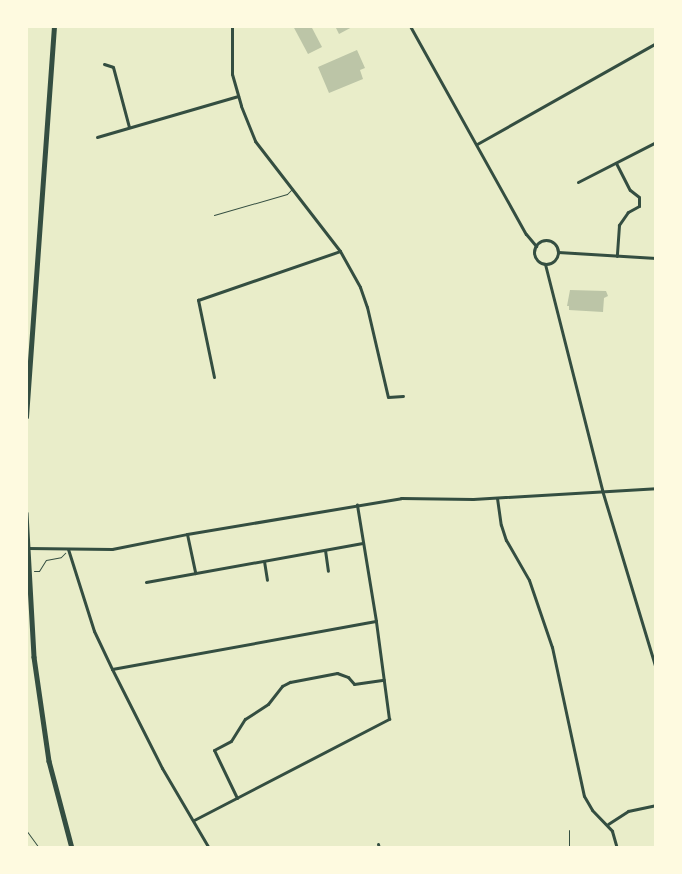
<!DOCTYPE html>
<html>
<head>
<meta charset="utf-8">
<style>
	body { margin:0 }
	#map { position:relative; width:682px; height:874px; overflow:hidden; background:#e9edc9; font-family:"Public Sans",sans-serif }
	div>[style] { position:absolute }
	.building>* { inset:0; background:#bcc5a7 }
	.path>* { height:1px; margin:-0.5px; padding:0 0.5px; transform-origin:0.5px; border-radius:0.5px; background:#344e41 }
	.service>* { height:1px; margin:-0.5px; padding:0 0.5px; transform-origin:0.5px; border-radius:0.5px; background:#344e41 }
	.minor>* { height:3px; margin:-1.5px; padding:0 1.5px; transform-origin:1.5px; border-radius:1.5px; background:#344e41 }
	.minor>.ring { margin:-1.5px; padding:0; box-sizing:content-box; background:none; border:3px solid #344e41; border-radius:50% }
	.secondary>* { height:4.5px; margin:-2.25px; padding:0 2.25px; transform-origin:2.25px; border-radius:2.25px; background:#344e41 }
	span { translate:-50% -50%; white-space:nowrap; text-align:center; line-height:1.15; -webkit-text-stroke:4.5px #fefae0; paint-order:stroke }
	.frame { position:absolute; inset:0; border:28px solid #fefae0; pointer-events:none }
</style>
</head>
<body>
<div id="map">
	<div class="building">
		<div style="clip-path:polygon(293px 26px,311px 26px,322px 47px,308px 54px)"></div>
		<div style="clip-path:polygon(335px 26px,354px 26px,339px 34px)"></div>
		<div style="clip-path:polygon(357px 50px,365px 68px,360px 70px,363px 79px,329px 93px,318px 67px)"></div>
		<div style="clip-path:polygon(570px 290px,606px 291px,608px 296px,604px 298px,603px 312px,569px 310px,569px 306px,567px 306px)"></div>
	</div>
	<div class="path">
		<div style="left:34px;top:571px;width:5px"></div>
		<div style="left:39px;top:571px;width:13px;rotate:-58deg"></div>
		<div style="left:46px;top:560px;width:15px;rotate:-11deg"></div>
		<div style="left:61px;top:557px;width:6px;rotate:-45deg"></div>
		<div style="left:26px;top:830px;width:22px;rotate:54deg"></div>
	</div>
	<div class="service">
		<div style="left:214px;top:215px;width:76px;rotate:-16deg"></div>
		<div style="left:287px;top:194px;width:6px;rotate:-45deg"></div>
		<div style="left:569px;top:830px;width:18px;rotate:90deg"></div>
		<div style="left:422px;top:846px;width:2px;rotate:90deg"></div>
	</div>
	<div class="minor">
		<div style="left:232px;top:26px;width:48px;rotate:90deg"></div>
		<div style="left:232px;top:74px;width:33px;rotate:74deg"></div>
		<div style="left:241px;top:106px;width:38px;rotate:68deg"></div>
		<div style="left:255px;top:141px;width:139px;rotate:52.3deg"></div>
		<div style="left:340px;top:251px;width:41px;rotate:60.9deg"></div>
		<div style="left:360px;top:287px;width:21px;rotate:71deg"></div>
		<div style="left:367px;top:307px;width:92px;rotate:76.9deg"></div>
		<div style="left:388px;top:397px;width:15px;rotate:-4deg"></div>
		<div style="left:410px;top:26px;width:238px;rotate:60.9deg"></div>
		<div style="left:526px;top:234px;width:16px;rotate:50deg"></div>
		<div style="left:104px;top:64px;width:9px;rotate:18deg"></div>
		<div style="left:113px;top:67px;width:62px;rotate:75.1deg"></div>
		<div style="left:97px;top:137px;width:147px;rotate:-16.2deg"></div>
		<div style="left:477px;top:144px;width:206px;rotate:-29.4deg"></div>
		<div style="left:616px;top:163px;width:30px;rotate:63deg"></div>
		<div style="left:630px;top:190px;width:11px;rotate:38deg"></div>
		<div style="left:639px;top:197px;width:9px;rotate:90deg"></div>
		<div style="left:639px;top:206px;width:13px;rotate:151deg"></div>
		<div style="left:628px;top:212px;width:16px;rotate:125deg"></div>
		<div style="left:619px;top:225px;width:31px;rotate:94deg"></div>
		<div style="left:578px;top:182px;width:88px;rotate:-27.1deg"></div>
		<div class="ring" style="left:534px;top:240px;width:21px;height:21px"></div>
		<div style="left:558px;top:252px;width:98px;rotate:3.5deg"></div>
		<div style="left:545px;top:264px;width:233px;rotate:75.8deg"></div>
		<div style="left:602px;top:490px;width:187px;rotate:73.2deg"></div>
		<div style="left:214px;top:377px;width:79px;rotate:-101.7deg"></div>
		<div style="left:198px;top:300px;width:150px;rotate:-19deg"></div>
		<div style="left:497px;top:498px;width:27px;rotate:82deg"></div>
		<div style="left:501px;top:525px;width:16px;rotate:72deg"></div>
		<div style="left:506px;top:540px;width:46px;rotate:60.1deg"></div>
		<div style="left:529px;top:580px;width:71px;rotate:71.1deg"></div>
		<div style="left:552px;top:647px;width:152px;rotate:77.9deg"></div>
		<div style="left:584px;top:796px;width:16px;rotate:60deg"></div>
		<div style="left:592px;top:810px;width:29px;rotate:46deg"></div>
		<div style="left:612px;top:831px;width:18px;rotate:74deg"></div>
		<div style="left:187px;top:534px;width:40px;rotate:78deg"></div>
		<div style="left:28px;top:548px;width:84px;rotate:0.7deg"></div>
		<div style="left:112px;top:549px;width:76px;rotate:-11.3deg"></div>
		<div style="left:187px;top:534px;width:217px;rotate:-9.5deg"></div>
		<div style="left:401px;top:498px;width:72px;rotate:0.8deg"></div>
		<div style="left:473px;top:499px;width:183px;rotate:-3.4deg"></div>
		<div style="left:68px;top:549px;width:86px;rotate:72.4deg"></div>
		<div style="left:94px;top:631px;width:42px;rotate:64.7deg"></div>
		<div style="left:112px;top:669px;width:111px;rotate:63.2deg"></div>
		<div style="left:162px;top:768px;width:93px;rotate:59.6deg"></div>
		<div style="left:325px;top:550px;width:21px;rotate:82deg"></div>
		<div style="left:264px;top:561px;width:19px;rotate:81deg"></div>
		<div style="left:146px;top:582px;width:220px;rotate:-10.2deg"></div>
		<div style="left:112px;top:669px;width:268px;rotate:-10.3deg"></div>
		<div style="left:237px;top:798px;width:53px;rotate:-115.6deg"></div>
		<div style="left:214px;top:750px;width:19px;rotate:-28deg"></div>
		<div style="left:231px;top:741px;width:26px;rotate:-58deg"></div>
		<div style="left:245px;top:719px;width:27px;rotate:-33deg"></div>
		<div style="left:268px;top:704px;width:23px;rotate:-52deg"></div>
		<div style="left:282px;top:686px;width:9px;rotate:-27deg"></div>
		<div style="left:290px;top:682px;width:48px;rotate:-10.8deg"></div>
		<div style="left:337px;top:673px;width:12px;rotate:20deg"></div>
		<div style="left:348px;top:677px;width:9px;rotate:49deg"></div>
		<div style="left:354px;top:684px;width:30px;rotate:-8deg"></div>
		<div style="left:194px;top:820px;width:220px;rotate:-27.4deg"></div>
		<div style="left:389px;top:719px;width:99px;rotate:-97.6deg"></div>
		<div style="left:376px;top:621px;width:118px;rotate:-99.3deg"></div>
		<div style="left:608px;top:824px;width:24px;rotate:-33deg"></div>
		<div style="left:628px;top:811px;width:29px;rotate:-12deg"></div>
		<div style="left:378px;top:844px;width:4px;rotate:76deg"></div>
	</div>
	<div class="secondary">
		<div style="left:26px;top:417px;width:392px;rotate:-85.9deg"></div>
		<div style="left:26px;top:513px;width:144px;rotate:86.8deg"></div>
		<div style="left:34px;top:657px;width:105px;rotate:81.8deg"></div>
		<div style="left:49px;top:761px;width:90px;rotate:75.2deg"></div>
	</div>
	<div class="frame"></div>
</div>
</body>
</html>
